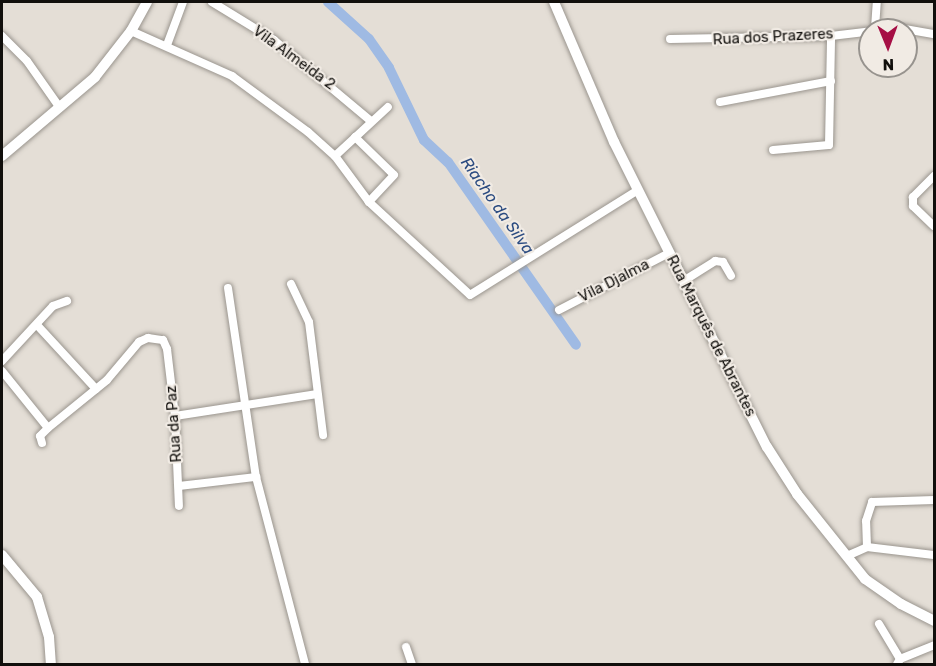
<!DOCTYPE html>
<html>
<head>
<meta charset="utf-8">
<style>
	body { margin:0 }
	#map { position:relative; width:936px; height:666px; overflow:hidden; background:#e4ded6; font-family:Rubik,sans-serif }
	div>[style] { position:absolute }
	.canal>* { height:10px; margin:-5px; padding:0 5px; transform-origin:5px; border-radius:5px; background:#9fbae3 }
	.roads { filter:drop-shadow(0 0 2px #9a958e) drop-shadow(0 0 2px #9a958e) }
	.minor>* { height:8px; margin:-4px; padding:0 4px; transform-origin:4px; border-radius:4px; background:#fff }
	.tertiary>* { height:10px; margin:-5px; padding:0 5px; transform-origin:5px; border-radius:5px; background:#fff }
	span { translate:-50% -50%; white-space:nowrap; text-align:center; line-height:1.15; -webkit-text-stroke:4.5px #f1ebe4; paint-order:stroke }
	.street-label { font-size:15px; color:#110f0c }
	.water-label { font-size:16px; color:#2b4b80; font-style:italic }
	.frame { position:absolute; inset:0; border:3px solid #110f0c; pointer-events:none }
	.north { position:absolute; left:858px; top:18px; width:60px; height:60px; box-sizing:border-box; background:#f1ebe4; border:2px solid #97938e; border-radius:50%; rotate:179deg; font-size:16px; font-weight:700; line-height:24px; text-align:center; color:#110f0c }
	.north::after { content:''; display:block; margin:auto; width:21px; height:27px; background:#a60f45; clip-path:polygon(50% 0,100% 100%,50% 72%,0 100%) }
</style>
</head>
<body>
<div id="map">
	<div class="canal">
		<div style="left:328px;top:2px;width:55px;rotate:42.1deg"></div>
		<div style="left:369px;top:39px;width:35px;rotate:55deg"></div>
		<div style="left:389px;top:68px;width:80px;rotate:64.1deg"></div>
		<div style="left:424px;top:140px;width:33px;rotate:43deg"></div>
		<div style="left:448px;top:162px;width:223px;rotate:55deg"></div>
	</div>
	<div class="roads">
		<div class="minor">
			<div style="left:212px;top:2px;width:73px;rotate:31.5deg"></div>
			<div style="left:274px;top:40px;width:126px;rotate:39.9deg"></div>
			<div style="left:875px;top:28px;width:26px;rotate:-86deg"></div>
			<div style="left:131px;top:31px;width:111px;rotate:24deg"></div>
			<div style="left:232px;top:76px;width:94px;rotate:36.4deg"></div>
			<div style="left:308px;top:132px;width:36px;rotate:42deg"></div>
			<div style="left:335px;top:156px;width:57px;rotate:53.5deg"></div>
			<div style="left:369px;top:202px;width:137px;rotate:42.6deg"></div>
			<div style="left:470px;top:295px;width:198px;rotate:-32deg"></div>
			<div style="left:2px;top:36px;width:35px;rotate:45deg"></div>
			<div style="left:27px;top:61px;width:57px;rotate:54.9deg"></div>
			<div style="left:670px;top:39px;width:161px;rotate:-1.1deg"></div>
			<div style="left:831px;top:36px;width:68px;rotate:-6.7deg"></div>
			<div style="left:899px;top:28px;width:36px;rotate:10deg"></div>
			<div style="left:167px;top:45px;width:46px;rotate:-69.6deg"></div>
			<div style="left:720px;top:102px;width:113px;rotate:-10.7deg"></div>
			<div style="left:355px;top:137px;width:54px;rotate:44.3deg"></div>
			<div style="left:394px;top:175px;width:37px;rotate:133deg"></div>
			<div style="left:773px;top:150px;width:56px;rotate:-5.1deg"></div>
			<div style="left:829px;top:145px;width:109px;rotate:-88.9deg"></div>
			<div style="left:335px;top:156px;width:72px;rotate:-42.8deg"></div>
			<div style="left:934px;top:176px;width:30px;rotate:135deg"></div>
			<div style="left:913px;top:197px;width:9px;rotate:90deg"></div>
			<div style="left:913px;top:206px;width:29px;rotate:44deg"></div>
			<div style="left:685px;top:280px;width:36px;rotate:-32deg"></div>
			<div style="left:715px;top:261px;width:8px;rotate:7deg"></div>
			<div style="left:723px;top:262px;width:16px;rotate:60deg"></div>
			<div style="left:291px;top:284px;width:42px;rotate:64.7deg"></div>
			<div style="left:309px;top:322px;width:114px;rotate:82.9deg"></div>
			<div style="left:228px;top:288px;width:191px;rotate:81.6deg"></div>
			<div style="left:256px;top:477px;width:193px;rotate:75.3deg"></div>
			<div style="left:559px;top:310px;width:124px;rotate:-27.4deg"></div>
			<div style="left:37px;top:325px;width:87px;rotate:47.3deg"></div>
			<div style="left:2px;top:361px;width:75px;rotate:-47.2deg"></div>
			<div style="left:53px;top:306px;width:15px;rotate:-20deg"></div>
			<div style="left:2px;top:371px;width:73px;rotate:51.1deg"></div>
			<div style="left:175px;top:416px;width:144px;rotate:-8.8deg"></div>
			<div style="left:42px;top:443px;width:7px;rotate:-106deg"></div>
			<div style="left:40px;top:436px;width:11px;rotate:-45deg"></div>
			<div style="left:48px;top:428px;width:76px;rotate:-39.1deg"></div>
			<div style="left:107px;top:380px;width:50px;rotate:-49.9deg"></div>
			<div style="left:139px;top:342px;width:10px;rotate:-24deg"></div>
			<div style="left:148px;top:338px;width:15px;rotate:8deg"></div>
			<div style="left:163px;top:340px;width:10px;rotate:66deg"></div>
			<div style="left:167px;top:349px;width:67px;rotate:83.2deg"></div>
			<div style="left:175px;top:416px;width:90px;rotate:87.5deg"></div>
			<div style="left:179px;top:486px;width:78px;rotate:-6.7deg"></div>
			<div style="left:867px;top:547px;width:26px;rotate:-92deg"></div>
			<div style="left:866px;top:521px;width:20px;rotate:-72deg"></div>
			<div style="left:872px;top:502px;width:62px;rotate:-1.8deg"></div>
			<div style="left:847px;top:556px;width:22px;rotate:-24deg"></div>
			<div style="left:867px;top:547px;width:67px;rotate:6.8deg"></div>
			<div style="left:879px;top:624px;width:41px;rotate:59deg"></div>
			<div style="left:406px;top:647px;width:18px;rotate:71deg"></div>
			<div style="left:897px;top:664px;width:6px;rotate:-59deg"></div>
			<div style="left:900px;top:659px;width:37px;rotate:-22deg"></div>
		</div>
		<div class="tertiary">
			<div style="left:554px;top:2px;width:152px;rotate:66.8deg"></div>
			<div style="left:614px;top:142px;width:341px;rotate:63.4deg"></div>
			<div style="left:767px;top:447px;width:56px;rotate:57.4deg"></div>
			<div style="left:797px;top:494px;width:109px;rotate:51.3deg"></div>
			<div style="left:865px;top:579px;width:44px;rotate:34.8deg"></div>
			<div style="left:901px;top:604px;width:37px;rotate:27deg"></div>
			<div style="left:2px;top:156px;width:122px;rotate:-40.3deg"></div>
			<div style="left:95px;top:77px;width:58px;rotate:-52deg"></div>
			<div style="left:131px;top:31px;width:33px;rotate:-61deg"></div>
			<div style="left:2px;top:555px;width:55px;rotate:50.2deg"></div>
			<div style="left:37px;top:597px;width:42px;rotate:73.3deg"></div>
			<div style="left:49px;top:637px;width:27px;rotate:86deg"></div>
		</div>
	</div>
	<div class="street-label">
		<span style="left:773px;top:37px;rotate:-3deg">Rua dos Prazeres</span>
		<span style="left:294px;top:58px;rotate:36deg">Vila Almeida 2</span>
		<span style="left:614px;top:281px;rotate:-27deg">Vila Djalma</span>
		<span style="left:711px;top:336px;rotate:63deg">Rua Marquês de Abrantes</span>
		<span style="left:174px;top:424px;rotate:-94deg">Rua da Paz</span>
	</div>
	<div class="water-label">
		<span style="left:497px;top:206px;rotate:55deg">Riacho da Silva</span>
	</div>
	<div class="frame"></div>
	<div class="north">N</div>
</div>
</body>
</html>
